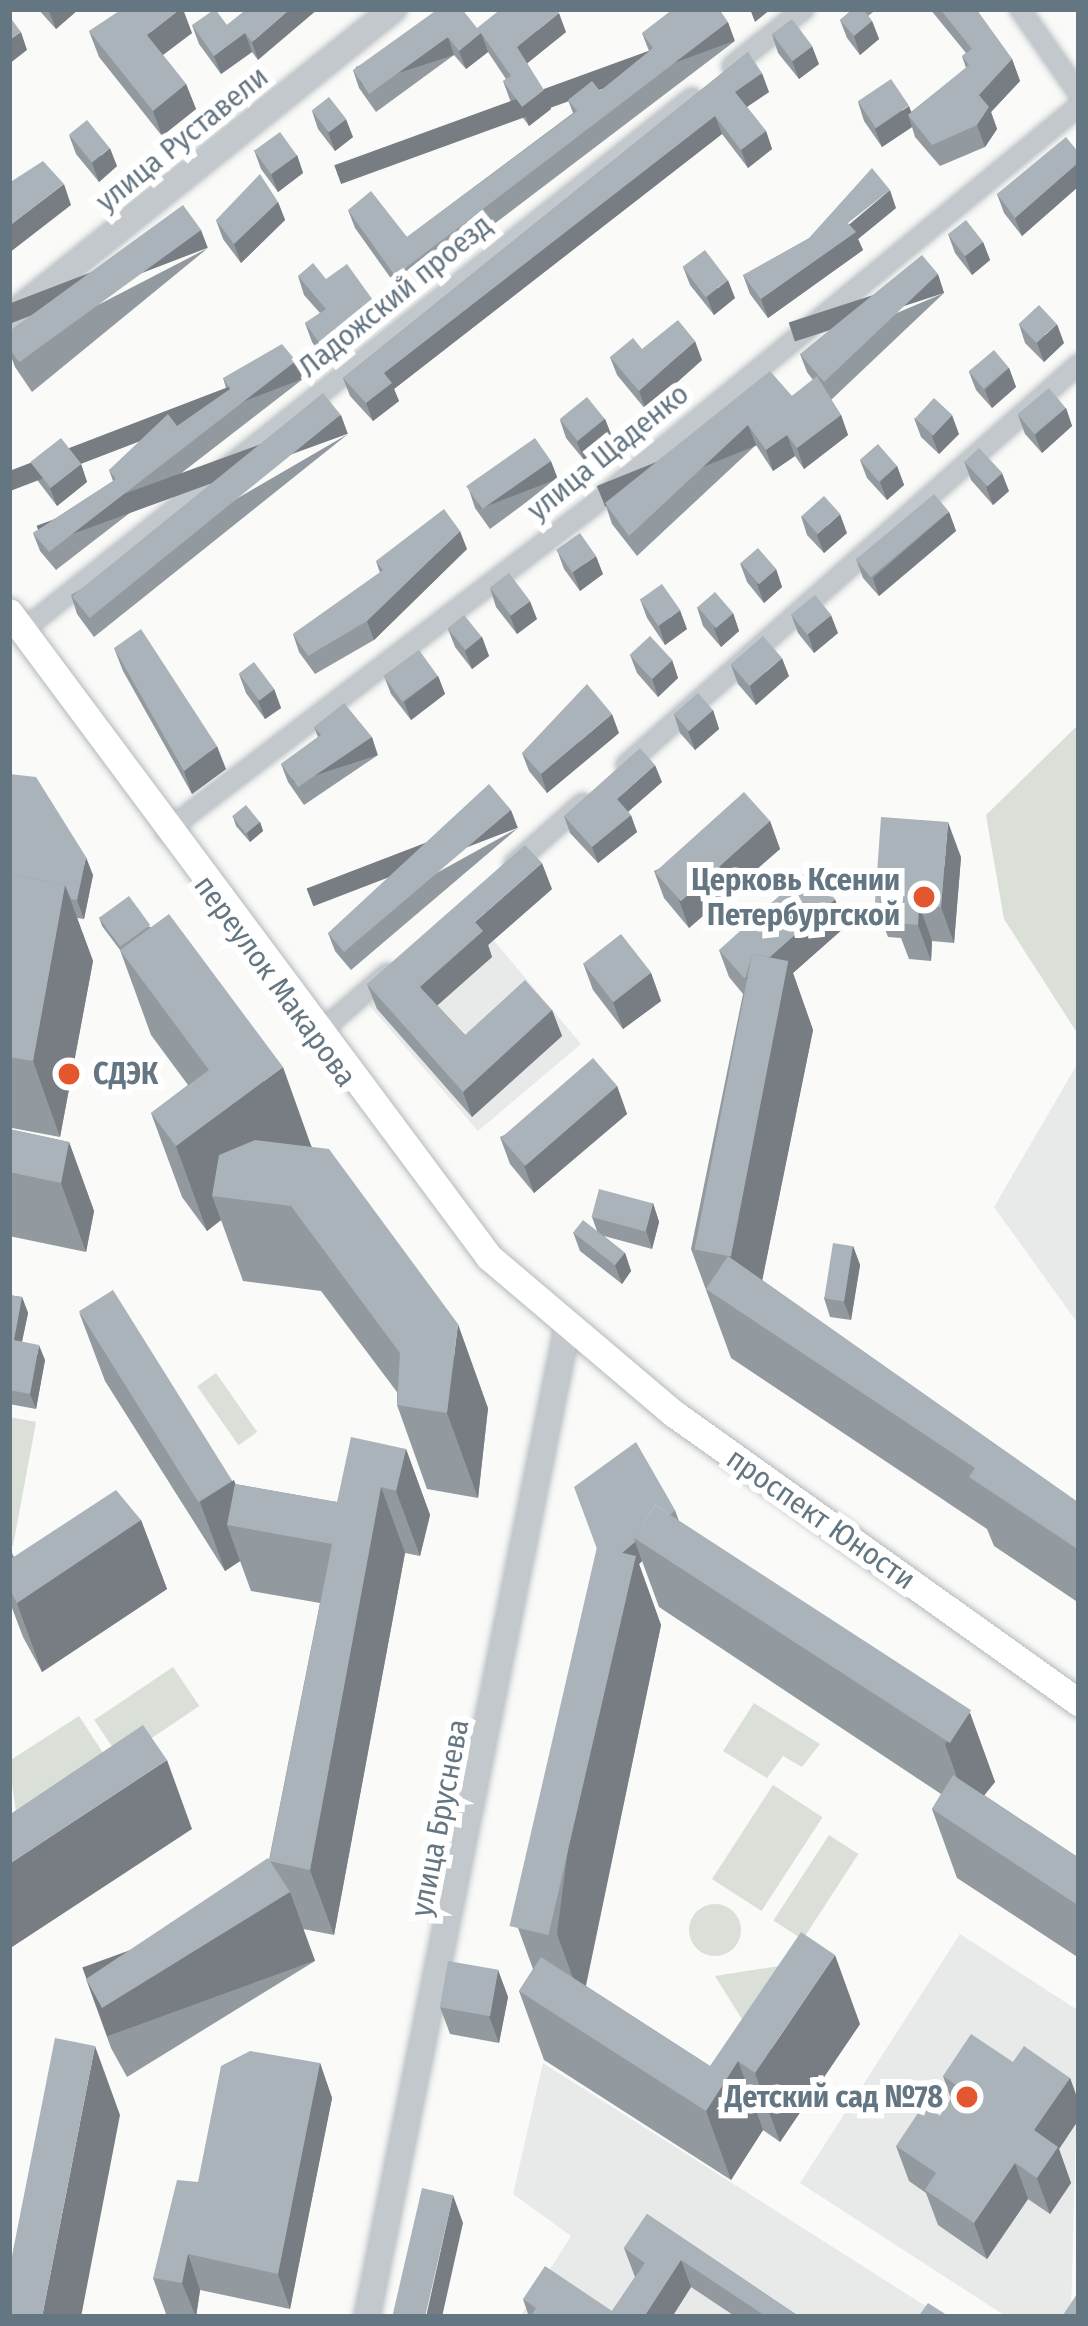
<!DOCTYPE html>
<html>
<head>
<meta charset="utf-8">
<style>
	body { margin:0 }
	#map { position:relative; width:1088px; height:2326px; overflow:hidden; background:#fafaf8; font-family:"Fira Sans Condensed",sans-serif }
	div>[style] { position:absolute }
	.built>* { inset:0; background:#e8e9e9 }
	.green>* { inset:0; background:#dadfd7; transform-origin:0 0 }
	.round { border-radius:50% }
	.roads { filter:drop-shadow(0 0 3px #b3babf) drop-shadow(0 0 3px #b3babf) }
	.minor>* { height:18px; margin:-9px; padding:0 9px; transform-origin:9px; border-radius:9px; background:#c3c8cc }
	.tertiary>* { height:24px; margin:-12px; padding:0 12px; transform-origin:12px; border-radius:12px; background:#c3c8cc }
	.secondary>* { height:27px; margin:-13.5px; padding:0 13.5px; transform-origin:13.5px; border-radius:13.5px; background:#fff }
	.wall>* { inset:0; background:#929a9f }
	.shaded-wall>* { inset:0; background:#777d82; transform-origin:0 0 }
	.building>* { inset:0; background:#aab3b9; transform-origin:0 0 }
	.dots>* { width:33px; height:33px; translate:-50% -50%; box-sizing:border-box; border:6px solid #fff; border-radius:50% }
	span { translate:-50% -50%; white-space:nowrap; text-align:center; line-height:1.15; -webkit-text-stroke:12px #fff; paint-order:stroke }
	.street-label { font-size:30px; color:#657683 }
	.poi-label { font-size:30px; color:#657683; font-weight:700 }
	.right { translate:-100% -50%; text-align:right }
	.left { translate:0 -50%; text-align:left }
	.frame { position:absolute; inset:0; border:12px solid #657683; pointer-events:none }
</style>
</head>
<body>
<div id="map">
	<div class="built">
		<div style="clip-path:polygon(480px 924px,581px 1044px,478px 1131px,369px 1005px,460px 925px)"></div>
		<div style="clip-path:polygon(1079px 1061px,1079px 1325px,994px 1207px)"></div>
		<div style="clip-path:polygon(960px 1934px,1079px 2011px,1071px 2317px,1007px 2317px,800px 2183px)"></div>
		<div style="clip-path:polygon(543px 2063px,943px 2317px,520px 2317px,571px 2236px,513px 2194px)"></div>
	</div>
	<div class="green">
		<div style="clip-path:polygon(1079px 724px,1079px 1036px,1004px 919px,986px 815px)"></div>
		<div style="left:216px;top:1373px;width:72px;height:23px;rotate:55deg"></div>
		<div style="clip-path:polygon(9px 1417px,36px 1422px,13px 1546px,9px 1545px)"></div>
		<div style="left:173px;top:1667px;width:47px;height:95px;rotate:56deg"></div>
		<div style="clip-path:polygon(754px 1703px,820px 1744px,802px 1767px,783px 1756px,767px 1778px,723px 1751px)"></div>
		<div style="clip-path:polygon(79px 1716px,105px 1756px,16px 1813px,9px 1761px)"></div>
		<div style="left:773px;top:1785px;width:59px;height:112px;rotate:33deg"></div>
		<div style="left:829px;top:1835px;width:35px;height:102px;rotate:33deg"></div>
		<div class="round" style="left:689px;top:1904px;width:52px;height:52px"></div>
		<div style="clip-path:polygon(792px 1964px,748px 2029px,715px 1976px)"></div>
	</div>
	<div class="roads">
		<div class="minor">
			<div style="left:1020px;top:9px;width:103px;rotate:55.2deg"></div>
			<div style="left:732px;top:66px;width:92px;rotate:-38.4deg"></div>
			<div style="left:23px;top:630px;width:855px;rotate:-38.49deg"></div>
			<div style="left:626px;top:765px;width:605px;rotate:-41.52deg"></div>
			<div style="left:165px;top:832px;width:536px;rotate:-37.34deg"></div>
			<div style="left:591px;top:507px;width:632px;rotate:-39.41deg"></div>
			<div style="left:514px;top:864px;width:92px;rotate:-41.5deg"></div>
			<div style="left:315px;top:1036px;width:96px;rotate:-40.8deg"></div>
		</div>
		<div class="tertiary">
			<div style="left:9px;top:317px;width:493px;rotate:-38.7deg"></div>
			<div style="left:367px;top:2317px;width:1008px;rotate:-78.56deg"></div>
		</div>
		<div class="secondary">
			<div style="left:9px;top:612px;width:804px;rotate:53.34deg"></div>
			<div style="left:489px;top:1257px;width:241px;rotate:40.3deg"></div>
			<div style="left:673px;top:1413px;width:499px;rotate:35.5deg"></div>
		</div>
	</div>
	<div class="wall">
		<div style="clip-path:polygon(38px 9px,79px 9px,56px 29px)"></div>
		<div style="clip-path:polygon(247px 9px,258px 60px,252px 52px,221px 74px,199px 44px,192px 25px,227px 25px)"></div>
		<div style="clip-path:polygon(853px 9px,877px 9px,868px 16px,872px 21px,879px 39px,860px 55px,847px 38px,840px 20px)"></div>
		<div style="clip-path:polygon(930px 9px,976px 9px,1012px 59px,1020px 81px,991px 112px,997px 129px,985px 147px,940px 166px,915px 137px,912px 127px,882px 147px,864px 121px,858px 102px,911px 112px,966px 68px,962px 56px,966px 53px)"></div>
		<div style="clip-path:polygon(477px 28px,566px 32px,527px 63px,551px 109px,529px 126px,510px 100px,503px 81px,506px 79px,488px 52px,466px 69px,454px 55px,376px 112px,359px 88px,353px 70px)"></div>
		<div style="clip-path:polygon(89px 31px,192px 33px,163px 55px,186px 84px,196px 109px,162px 136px,99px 57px)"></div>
		<div style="clip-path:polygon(642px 33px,735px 41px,402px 294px,355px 228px,348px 210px,407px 237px,573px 113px,568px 100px,600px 91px,649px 51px)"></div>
		<div style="clip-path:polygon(772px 34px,819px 64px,799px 79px,778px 53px)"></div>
		<div style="clip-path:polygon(748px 52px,769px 92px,747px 107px,766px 131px,772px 149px,748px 168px,722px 134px,394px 389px,399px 401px,373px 421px,350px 396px,343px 378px)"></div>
		<div style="clip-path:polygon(312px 111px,353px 137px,335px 151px,318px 129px)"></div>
		<div style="clip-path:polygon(69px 135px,117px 166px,99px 182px,76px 154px)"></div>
		<div style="clip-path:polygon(254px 150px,297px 155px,303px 173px,278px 192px,261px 169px)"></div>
		<div style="clip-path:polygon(1079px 153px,1079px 186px,1022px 236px,1004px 213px,997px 194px)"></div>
		<div style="clip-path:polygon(278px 202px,285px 220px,241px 263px,223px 239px,216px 220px)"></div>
		<div style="clip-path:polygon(896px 208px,858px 239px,863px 250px,768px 318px,750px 294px,743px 275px)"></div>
		<div style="clip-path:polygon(948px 234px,983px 242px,990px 260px,972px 275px,955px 253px)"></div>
		<div style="clip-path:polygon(208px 248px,32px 392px,15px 367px,9px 351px)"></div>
		<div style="clip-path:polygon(683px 267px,735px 298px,714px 315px,690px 285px)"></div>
		<div style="clip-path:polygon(298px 276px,326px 279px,375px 303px,382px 321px,326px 362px,312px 342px,305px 323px,320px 313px,304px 295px)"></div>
		<div style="clip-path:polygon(944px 293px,831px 400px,841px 415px,848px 435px,804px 469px,795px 456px,773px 471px,756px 445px,637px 556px,612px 524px,605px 503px,792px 396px,813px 380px,807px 372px,800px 354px)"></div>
		<div style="clip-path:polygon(1019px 324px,1064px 343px,1044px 362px,1025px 343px)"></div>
		<div style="clip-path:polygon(642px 349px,702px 360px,646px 410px,617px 375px,610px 357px)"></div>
		<div style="clip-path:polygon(296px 361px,303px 379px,56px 570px,40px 551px,33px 533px,113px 481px,109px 470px,177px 426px,227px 391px,223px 378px)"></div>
		<div style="clip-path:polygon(1009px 368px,1016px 387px,992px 408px,976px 390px,969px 372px)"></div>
		<div style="clip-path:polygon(1066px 408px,1072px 426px,1042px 453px,1025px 434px,1018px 415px)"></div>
		<div style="clip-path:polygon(914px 418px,959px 434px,939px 454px,921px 437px)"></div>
		<div style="clip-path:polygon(605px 419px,612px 437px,584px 460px,566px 438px,560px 420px)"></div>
		<div style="clip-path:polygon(348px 434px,94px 637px,77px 614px,71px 595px)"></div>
		<div style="clip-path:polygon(860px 460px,897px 466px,904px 485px,887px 500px,867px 478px)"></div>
		<div style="clip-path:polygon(964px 461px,1009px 491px,993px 505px,971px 480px)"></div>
		<div style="clip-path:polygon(31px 463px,81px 464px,87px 482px,57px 506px,38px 481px)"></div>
		<div style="clip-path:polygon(558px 479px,490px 529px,475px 508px,469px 490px)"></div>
		<div style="clip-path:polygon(949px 512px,956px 531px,879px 596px,863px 578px,856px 559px)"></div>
		<div style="clip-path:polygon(801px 516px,847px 533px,824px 553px,807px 535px)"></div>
		<div style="clip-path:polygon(467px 549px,374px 640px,315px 674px,299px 652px,293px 634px,380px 573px,376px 561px)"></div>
		<div style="clip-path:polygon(557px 550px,603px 574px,580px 591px,564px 569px)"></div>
		<div style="clip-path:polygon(740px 563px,776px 569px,782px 587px,764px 603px,747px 582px)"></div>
		<div style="clip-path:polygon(490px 588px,537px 619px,517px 634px,496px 607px)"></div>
		<div style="clip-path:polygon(640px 599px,687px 629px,665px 645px,647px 618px)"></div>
		<div style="clip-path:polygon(697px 607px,733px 613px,739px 631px,721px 647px,703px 626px)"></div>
		<div style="clip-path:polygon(791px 614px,838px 633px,814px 653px,798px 633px)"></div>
		<div style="clip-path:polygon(448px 629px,482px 637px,489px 656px,472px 669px,455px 647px)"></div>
		<div style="clip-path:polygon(114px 648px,226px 769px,192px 794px,123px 671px)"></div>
		<div style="clip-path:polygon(630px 655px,672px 660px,678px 678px,658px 697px,637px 673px)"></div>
		<div style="clip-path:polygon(731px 665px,789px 676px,756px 705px,738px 684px)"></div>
		<div style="clip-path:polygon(239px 674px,274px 689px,281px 708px,265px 719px,246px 693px)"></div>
		<div style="clip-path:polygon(384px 676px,438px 676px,445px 694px,411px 720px,391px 694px)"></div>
		<div style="clip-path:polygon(713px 710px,719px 729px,695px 750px,680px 733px,674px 714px)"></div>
		<div style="clip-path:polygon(314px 727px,378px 755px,304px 805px,288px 782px,281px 764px,318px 737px)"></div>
		<div style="clip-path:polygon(619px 733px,547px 793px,529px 771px,522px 753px)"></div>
		<div style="clip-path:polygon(9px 774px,93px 875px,84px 919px,77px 918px,93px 961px,60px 1137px,12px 1128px,9px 1119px)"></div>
		<div style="clip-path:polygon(662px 782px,628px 812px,637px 832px,598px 863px,570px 833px,564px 816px)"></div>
		<div style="clip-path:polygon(233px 817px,260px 822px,263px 831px,250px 842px,236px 826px)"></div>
		<div style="clip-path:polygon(770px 821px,780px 849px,689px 928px,664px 898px,654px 871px)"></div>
		<div style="clip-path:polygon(518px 828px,351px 970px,335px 951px,328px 933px)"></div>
		<div style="clip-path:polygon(961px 857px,954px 943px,932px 941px,931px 961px,909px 959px,901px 938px,888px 937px,875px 902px)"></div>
		<div style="clip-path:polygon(552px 889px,488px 945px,492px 957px,437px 1005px,465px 1035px,552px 1010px,562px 1036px,472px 1117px,377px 1009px,367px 984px)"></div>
		<div style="clip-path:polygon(99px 917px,151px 927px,312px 1147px,488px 1408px,478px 1498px,427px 1489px,397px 1405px,397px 1392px,321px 1291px,243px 1281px,221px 1220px,207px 1231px,182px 1197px,151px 1113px,188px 1085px,151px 1035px,120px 950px,102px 926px)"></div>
		<div style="clip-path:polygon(845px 927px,793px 973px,813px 1030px,762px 1280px,1079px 1503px,1079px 1603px,994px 1546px,987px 1529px,731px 1358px,691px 1249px,743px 994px,729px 977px,719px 950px)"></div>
		<div style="clip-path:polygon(583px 963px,651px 973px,661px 1001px,623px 1029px,593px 990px)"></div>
		<div style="clip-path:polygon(617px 1086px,627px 1114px,534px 1193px,510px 1164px,500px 1137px)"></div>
		<div style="clip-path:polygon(9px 1129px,69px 1142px,94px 1211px,86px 1252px,9px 1236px)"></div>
		<div style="clip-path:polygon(653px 1203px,659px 1222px,652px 1249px,604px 1236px,625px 1253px,631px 1271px,622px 1284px,580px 1251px,573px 1232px,597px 1231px,592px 1217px)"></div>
		<div style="clip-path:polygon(853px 1246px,860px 1265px,851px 1320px,830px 1317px,824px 1298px)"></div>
		<div style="clip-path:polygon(9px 1295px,22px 1297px,28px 1313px,22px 1342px,45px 1360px,36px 1409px,9px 1404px)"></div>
		<div style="clip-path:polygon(79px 1312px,235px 1484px,337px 1502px,406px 1449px,430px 1515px,420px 1556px,405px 1553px,334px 1935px,303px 1929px,315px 1961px,127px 2077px,111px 2048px,86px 1979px,269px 1860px,320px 1603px,251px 1591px,240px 1561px,225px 1571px,105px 1381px)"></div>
		<div style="clip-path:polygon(675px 1510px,679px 1521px,970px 1713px,995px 1782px,984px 1795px,1079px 1858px,1079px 1958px,957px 1878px,932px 1809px,941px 1794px,659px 1607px,642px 1561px,639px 1564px,661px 1625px,586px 1986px,710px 2066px,860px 2024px,780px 2142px,763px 2130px,731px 2180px,544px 2060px,519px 1991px,533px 1969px,518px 1928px,597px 1549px)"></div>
		<div style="clip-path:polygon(141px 1520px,167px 1589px,42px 1672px,23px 1637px,9px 1600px,9px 1547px,14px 1557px)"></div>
		<div style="clip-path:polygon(498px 1970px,508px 1997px,499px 2043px,450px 2034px,440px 2007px)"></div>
		<div style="clip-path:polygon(1013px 2062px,1070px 2078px,1079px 2103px,1079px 2119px,1059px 2149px,1071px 2183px,1050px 2214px,1028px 2199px,987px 2259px,938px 2225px,926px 2193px,909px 2181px,896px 2146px,940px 2116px,951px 2099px,943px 2076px)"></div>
		<div style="clip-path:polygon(320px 2063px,332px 2098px,290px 2309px,200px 2290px,196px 2317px,166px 2314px,153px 2278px,198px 2182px)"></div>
		<div style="clip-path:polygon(647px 2214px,800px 2317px,736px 2317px,691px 2287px,672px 2317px,529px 2317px,523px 2299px,612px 2311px,635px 2277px,624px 2248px)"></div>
	</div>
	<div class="shaded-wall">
		<div style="clip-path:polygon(51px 9px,79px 9px,56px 29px,49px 11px)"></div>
		<div style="clip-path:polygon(180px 9px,183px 9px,192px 33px,156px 60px,147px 35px)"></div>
		<div style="clip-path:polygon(290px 9px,318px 9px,258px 60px,252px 42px)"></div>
		<div style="clip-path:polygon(750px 9px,771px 9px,755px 22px)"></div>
		<div style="clip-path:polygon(559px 13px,566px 32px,524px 66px,517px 47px)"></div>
		<div style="clip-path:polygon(872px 21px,879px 39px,860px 55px,854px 36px)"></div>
		<div style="left:728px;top:22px;width:20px;height:419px;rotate:70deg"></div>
		<div style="clip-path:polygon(21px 32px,27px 50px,9px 64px,9px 40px)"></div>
		<div style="clip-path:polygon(245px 33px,252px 52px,221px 74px,214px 56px)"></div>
		<div style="clip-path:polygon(481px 33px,488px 52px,466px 69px,459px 51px)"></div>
		<div style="left:448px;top:37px;width:19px;height:97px;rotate:72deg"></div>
		<div style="clip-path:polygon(812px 46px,819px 64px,799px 79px,792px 61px)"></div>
		<div style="clip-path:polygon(1012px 59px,1020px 81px,991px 112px,997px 129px,985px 147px,977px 125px,979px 95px)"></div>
		<div style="clip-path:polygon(762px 73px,769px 92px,742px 110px,735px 92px)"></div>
		<div style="clip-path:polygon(186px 84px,196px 109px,162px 136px,153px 111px)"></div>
		<div style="clip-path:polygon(544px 90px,551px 109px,529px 126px,522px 107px)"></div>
		<div style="clip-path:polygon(909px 106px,916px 124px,908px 115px,912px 127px,882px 147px,875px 129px)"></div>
		<div style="clip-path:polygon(715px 116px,722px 134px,394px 389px,399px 401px,373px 421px,366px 403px,384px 373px)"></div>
		<div style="clip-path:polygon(346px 119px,353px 137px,335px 151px,328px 132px)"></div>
		<div style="clip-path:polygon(766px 131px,772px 149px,748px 168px,741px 150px)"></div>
		<div style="clip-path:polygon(110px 148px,117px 166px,99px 182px,92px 163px)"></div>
		<div style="clip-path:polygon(297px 155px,303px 173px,278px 192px,271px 174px)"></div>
		<div style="clip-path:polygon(1079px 162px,1079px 186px,1022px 236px,1015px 218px)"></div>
		<div style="clip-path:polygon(64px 184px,71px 205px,9px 253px,9px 226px)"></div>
		<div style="clip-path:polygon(890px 190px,896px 208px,858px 239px,863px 250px,768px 318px,761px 299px)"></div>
		<div style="clip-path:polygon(278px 202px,285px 220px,241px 263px,234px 244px)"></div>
		<div style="left:201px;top:230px;width:19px;height:227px;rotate:69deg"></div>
		<div style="clip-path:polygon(983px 242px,990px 260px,972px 275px,965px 256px)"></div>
		<div style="left:938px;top:274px;width:20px;height:157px;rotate:72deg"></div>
		<div style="clip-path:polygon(728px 280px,735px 298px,714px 315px,707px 297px)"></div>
		<div style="clip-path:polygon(375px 303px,382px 321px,326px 362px,320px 344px)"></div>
		<div style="clip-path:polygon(1057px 324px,1064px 343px,1044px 362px,1037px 343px)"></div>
		<div style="clip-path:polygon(695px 341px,702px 360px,646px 410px,639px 391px)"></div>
		<div style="left:296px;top:361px;width:19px;height:312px;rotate:69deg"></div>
		<div style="clip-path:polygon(1009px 368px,1016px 387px,992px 408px,985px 390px)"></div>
		<div style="clip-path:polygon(1066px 408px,1072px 426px,1042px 453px,1035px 435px)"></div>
		<div style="left:341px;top:415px;width:20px;height:324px;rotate:70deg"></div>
		<div style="clip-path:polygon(841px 415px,848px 435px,804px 469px,797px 448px)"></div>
		<div style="clip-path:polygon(952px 415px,959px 434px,939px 454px,932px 436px)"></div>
		<div style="clip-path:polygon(605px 419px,612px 437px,584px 460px,577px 442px)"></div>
		<div style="left:748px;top:425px;width:22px;height:163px;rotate:68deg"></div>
		<div style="clip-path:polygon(787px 435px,795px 456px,773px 471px,766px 450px)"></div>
		<div style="left:551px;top:461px;width:19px;height:83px;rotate:69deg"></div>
		<div style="clip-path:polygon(81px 464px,87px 482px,57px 506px,50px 488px)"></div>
		<div style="clip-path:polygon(897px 466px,904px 485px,887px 500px,880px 482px)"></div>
		<div style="clip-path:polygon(1002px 473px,1009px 491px,993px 505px,986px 487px)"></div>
		<div style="clip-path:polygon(949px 512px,956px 531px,879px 596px,873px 578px)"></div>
		<div style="clip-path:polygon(840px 514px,847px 533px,824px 553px,817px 535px)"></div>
		<div style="clip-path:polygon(460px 531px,467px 549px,374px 640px,367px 621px)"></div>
		<div style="clip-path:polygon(596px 556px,603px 574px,580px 591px,573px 572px)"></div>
		<div style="clip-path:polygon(776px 569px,782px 587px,764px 603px,757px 584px)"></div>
		<div style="clip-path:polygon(530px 601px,537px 619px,517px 634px,510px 616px)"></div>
		<div style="clip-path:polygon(680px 610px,687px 629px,665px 645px,659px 626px)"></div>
		<div style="clip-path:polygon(733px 613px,739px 631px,721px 647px,714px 628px)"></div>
		<div style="clip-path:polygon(831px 615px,838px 633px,814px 653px,808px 634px)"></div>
		<div style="clip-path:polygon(482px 637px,489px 656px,472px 669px,465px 651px)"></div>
		<div style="clip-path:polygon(782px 658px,789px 676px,756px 705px,750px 686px)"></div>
		<div style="clip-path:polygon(672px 660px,678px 678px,658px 697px,652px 678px)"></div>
		<div style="clip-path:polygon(438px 676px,445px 694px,411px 720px,404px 702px)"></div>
		<div style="clip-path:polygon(274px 689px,281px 708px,265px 719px,258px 701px)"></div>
		<div style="clip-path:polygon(713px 710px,719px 729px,695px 750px,688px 731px)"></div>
		<div style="clip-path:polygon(612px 714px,619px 733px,547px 793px,541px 774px)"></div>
		<div style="left:372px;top:737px;width:19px;height:89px;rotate:72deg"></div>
		<div style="clip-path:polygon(217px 746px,226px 769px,192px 794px,184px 771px)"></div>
		<div style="clip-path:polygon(655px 765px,662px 782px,623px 816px,617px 799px)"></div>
		<div style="left:511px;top:810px;width:19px;height:219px;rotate:69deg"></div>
		<div style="clip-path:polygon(631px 815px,637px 832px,598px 863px,592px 847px)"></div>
		<div style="clip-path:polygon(770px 821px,780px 849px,689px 928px,679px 900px)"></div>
		<div style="clip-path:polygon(260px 822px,263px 831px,250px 842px,247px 833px)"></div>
		<div style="clip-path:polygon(948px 822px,961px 857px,954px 943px,941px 907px)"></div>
		<div style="clip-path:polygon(86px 857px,93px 875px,84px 919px,77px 900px)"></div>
		<div style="clip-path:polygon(542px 863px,552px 889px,488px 945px,492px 957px,430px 1012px,420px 987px,475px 922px)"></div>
		<div style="clip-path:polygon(65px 885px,93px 961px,60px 1137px,33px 1061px)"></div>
		<div style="clip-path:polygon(835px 899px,845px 927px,793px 973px,813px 1030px,754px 1321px,728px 1256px,784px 981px,745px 979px)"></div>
		<div style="clip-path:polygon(919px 905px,932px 941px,931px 961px,918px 925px)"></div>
		<div style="clip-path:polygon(651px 973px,661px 1001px,623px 1029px,613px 1002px)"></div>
		<div style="clip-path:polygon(552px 1010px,562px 1036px,472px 1117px,463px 1092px)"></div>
		<div style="clip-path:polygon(283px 1067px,313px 1151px,212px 1196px,221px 1220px,207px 1231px,176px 1146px)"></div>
		<div style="clip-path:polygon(617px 1086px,627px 1114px,534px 1193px,524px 1165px)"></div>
		<div style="clip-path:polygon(69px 1142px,94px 1211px,86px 1252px,61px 1183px)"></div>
		<div style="clip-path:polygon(653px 1203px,659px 1222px,652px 1249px,646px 1230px)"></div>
		<div style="clip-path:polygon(853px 1246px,860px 1265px,851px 1320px,844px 1302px)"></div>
		<div style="clip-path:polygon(625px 1253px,631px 1271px,622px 1284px,615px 1265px)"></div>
		<div style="clip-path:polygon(22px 1297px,28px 1313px,19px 1355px,14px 1340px)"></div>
		<div style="clip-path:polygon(458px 1324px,488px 1408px,478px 1498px,447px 1413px)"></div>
		<div style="clip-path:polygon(39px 1345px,45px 1360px,36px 1409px,30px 1394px)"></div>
		<div style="clip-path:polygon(406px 1449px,430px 1515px,420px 1556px,396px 1491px)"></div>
		<div style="clip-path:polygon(234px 1480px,252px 1529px,227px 1525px,240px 1561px,225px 1571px,200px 1502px)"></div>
		<div style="clip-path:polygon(381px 1487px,405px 1553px,334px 1935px,310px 1870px)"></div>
		<div style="clip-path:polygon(141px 1520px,167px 1589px,42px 1672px,17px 1603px)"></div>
		<div style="clip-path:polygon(635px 1542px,642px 1561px,639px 1564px,661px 1625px,582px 2003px,557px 1934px,604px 1568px)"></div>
		<div style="clip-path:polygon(970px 1713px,995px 1782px,970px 1813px,945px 1744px)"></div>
		<div style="clip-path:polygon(167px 1760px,192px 1829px,9px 1949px,9px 1864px)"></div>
		<div style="left:290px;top:1892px;width:73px;height:221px;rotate:70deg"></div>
		<div style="clip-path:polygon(835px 1955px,860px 2024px,780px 2142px,755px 2073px)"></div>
		<div style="clip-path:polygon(498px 1970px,508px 1997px,499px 2043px,489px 2016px)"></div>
		<div style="clip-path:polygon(95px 2046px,120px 2115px,81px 2317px,42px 2317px)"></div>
		<div style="clip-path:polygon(738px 2061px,763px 2130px,731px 2180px,706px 2111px)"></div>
		<div style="clip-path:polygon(320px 2063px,332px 2098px,290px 2309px,278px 2274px)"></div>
		<div style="clip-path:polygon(1070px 2078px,1079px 2103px,1079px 2119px,1059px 2149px,1071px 2183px,1050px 2214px,1037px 2178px,1034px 2130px)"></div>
		<div style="clip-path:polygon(1015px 2163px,1028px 2199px,987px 2259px,974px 2223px)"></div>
		<div style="clip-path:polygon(453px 2195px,463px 2223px,442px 2317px,426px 2317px)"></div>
		<div style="clip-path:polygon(188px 2254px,200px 2290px,196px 2317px,182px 2283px)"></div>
		<div style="clip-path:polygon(681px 2260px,691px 2287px,672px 2317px,644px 2317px)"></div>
	</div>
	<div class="building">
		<div style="clip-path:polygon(122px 9px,180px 9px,147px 35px,186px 84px,153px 111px,89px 31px)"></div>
		<div style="clip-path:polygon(215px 9px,227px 25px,247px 9px,290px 9px,252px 42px,245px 33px,214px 56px,192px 25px)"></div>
		<div style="clip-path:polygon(438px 9px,462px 9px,477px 28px,501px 9px,556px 9px,559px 13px,517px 47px,544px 90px,522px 107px,503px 81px,511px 76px,481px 33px,459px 51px,448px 37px,369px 94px,353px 70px)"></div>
		<div style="clip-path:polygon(673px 9px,719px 9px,728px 22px,395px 276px,348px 210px,371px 191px,407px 237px,577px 111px,568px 100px,592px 81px,600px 91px,653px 48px,642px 33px)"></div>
		<div style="clip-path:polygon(853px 9px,863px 9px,872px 21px,854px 36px,840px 20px)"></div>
		<div style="clip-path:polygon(940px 9px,976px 9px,1012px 59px,979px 95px,989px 107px,977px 125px,932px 145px,908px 115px,969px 65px,962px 56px,972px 49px)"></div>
		<div style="clip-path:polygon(9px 16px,21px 32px,9px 40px)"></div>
		<div style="left:792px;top:19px;width:34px;height:25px;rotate:53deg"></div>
		<div style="clip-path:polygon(748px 52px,762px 73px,735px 92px,766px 131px,741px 150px,715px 116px,384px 373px,392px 383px,366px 403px,343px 378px)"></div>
		<div style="left:891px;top:79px;width:32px;height:40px;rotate:56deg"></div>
		<div style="left:329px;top:97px;width:28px;height:22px;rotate:52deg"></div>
		<div style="left:87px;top:120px;width:36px;height:23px;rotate:51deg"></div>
		<div style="left:280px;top:132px;width:29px;height:32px;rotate:54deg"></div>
		<div style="clip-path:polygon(1066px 137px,1079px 153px,1079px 162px,1015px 218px,997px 194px)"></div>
		<div style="clip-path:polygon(43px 161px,64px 184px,9px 226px,9px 183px)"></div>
		<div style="clip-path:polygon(872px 168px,890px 190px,848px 223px,856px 232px,761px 299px,743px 275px,809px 238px)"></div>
		<div style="clip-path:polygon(260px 174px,278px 202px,234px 244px,216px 220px)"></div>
		<div style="left:183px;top:205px;width:31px;height:225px;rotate:54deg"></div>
		<div style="left:966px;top:220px;width:28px;height:23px;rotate:52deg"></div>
		<div style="left:705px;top:250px;width:38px;height:28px;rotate:53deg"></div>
		<div style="clip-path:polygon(922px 255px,938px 274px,824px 382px,800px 354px)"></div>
		<div style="clip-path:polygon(313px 263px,326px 279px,347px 264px,375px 303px,320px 344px,305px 323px,326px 309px,298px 276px)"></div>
		<div style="left:1039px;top:305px;width:26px;height:28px;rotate:47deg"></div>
		<div style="clip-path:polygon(678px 320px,695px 341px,639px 391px,610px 357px,633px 338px,642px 349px)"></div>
		<div style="clip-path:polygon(282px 344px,296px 361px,49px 552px,33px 533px,116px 479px,109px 470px,168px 414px,177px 426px,230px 389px,223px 378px)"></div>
		<div style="left:994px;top:350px;width:23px;height:33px;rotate:50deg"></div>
		<div style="clip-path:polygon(770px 371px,792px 396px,817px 376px,841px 415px,797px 448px,787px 435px,766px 450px,748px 425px,629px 536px,605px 503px)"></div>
		<div style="left:1049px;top:388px;width:26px;height:41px;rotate:50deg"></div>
		<div style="left:323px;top:393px;width:28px;height:323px;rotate:51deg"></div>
		<div style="left:587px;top:397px;width:28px;height:35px;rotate:51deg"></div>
		<div style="left:934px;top:398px;width:25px;height:28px;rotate:43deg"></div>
		<div style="left:61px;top:438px;width:33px;height:39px;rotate:52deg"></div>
		<div style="left:535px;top:438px;width:28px;height:84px;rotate:55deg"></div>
		<div style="left:878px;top:444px;width:29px;height:24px;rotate:49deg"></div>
		<div style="left:979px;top:448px;width:34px;height:20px;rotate:47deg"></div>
		<div style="left:934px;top:494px;width:23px;height:102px;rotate:50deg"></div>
		<div style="left:824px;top:496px;width:24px;height:30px;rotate:48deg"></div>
		<div style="clip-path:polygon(444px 509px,460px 531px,367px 621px,308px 656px,293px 634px,383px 570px,376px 561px)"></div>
		<div style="left:580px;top:533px;width:28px;height:29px;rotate:55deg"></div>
		<div style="left:758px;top:548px;width:28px;height:23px;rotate:49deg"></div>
		<div style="left:509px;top:573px;width:35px;height:24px;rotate:53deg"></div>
		<div style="left:662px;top:584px;width:32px;height:27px;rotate:55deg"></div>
		<div style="left:715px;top:592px;width:28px;height:23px;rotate:49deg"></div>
		<div style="left:815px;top:595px;width:26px;height:31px;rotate:51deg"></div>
		<div style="left:464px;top:615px;width:28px;height:21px;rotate:51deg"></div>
		<div style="clip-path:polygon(141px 629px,217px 746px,184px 771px,114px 648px)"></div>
		<div style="left:650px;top:636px;width:33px;height:28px;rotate:47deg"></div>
		<div style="left:763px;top:636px;width:29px;height:43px;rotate:49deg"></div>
		<div style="left:419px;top:650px;width:32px;height:44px;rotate:54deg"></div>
		<div style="left:254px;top:662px;width:34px;height:19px;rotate:53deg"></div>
		<div style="clip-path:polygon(587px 684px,612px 714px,541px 774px,522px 753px)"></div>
		<div style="left:698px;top:693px;width:23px;height:32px;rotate:49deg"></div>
		<div style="clip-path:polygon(344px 703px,372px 737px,298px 787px,281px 764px,321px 735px,314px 727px)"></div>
		<div style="clip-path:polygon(640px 748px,655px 765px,617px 799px,631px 815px,592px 847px,564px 816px)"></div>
		<div style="clip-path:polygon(9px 774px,36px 777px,86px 857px,77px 900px,71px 899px,65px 885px,9px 874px)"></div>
		<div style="clip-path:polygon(489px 784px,511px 810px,344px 952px,328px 933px)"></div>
		<div style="left:744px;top:792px;width:39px;height:120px;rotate:48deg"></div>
		<div style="left:246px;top:805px;width:22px;height:18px;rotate:51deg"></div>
		<div style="clip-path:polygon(881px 817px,948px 822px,941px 907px,919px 905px,918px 925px,896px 923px,897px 903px,875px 902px)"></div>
		<div style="clip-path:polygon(525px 845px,542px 863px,475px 922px,483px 931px,420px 987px,465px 1035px,525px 980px,552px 1010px,463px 1092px,367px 984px)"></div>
		<div style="clip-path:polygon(808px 870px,835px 899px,770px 957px,752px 954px,745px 979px,719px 950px)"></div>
		<div style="clip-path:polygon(9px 874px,65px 885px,33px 1061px,9px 1057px)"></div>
		<div style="left:129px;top:896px;width:36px;height:37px;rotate:54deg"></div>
		<div style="clip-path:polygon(169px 914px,283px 1067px,176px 1146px,151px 1113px,209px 1070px,120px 950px)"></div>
		<div style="left:621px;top:934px;width:49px;height:48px;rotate:52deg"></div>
		<div style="left:752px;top:954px;width:37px;height:301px;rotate:11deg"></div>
		<div style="left:593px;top:1058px;width:37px;height:122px;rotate:49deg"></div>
		<div style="clip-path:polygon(9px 1129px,69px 1142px,61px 1183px,9px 1172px)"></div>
		<div style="clip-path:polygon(255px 1140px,329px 1149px,458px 1324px,447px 1413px,397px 1405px,400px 1353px,291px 1206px,212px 1196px,219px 1155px)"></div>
		<div style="left:599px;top:1189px;width:56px;height:29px;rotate:15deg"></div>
		<div style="left:583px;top:1220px;width:53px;height:16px;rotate:38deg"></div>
		<div style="left:833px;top:1243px;width:20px;height:56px;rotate:9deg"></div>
		<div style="clip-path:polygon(728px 1256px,1079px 1503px,1079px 1550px,969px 1477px,975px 1468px,706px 1289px)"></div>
		<div style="left:113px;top:1290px;width:225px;height:40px;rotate:58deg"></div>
		<div style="clip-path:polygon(9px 1295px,22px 1297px,14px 1340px,39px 1345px,30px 1394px,9px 1390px)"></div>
		<div style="clip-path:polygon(351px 1437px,406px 1449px,396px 1491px,381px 1487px,310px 1870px,269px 1861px,332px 1544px,227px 1525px,235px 1484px,337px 1502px)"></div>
		<div style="clip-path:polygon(636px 1442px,675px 1510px,670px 1515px,655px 1505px,634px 1538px,635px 1542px,622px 1553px,597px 1549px,574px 1487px)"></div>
		<div style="clip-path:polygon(116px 1490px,141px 1520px,17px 1603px,9px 1588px,9px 1560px)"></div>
		<div style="left:655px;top:1505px;width:377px;height:39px;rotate:33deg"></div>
		<div style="left:597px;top:1547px;width:40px;height:389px;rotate:13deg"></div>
		<div style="clip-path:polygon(143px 1725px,167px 1760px,9px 1864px,9px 1815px)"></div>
		<div style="clip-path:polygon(953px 1775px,1079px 1858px,1079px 1906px,932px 1809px)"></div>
		<div style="clip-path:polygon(268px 1858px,290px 1892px,102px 2008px,86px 1979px)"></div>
		<div style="clip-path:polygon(801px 1932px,835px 1955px,755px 2073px,738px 2061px,706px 2111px,519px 1991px,541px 1957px,710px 2066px)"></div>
		<div style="left:448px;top:1961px;width:51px;height:47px;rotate:10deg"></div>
		<div style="clip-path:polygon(971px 2034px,1013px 2062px,1024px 2046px,1070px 2078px,1034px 2130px,1058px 2147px,1037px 2178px,1015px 2163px,974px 2223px,925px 2190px,936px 2173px,896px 2146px,924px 2104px,940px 2116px,959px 2087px,943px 2076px)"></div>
		<div style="clip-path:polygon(55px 2038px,95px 2046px,42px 2317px,9px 2317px,9px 2271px)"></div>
		<div style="clip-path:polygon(250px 2051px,320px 2063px,278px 2274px,188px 2254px,182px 2283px,153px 2278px,177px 2180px,198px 2182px,221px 2066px)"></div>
		<div style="left:422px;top:2188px;width:32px;height:132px;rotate:13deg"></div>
		<div style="clip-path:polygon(647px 2214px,800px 2317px,767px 2317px,681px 2260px,644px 2317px,530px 2317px,536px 2308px,523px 2299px,545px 2266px,612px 2311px,645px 2263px,624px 2248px)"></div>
		<div style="clip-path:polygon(1079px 2291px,1079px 2317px,1066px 2317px,1063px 2315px)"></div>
		<div style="clip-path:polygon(928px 2303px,950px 2317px,918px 2317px)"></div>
	</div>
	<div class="dots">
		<div style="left:924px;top:897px;background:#e4572e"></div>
		<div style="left:69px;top:1074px;background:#e4572e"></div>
		<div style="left:967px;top:2097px;background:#e4572e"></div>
	</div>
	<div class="street-label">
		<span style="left:182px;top:139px;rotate:-39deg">улица Руставели</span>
		<span style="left:395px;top:296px;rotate:-39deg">Ладожский проезд</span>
		<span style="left:608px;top:452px;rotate:-39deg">улица Щаденко</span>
		<span style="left:275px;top:981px;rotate:54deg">переулок Макарова</span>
		<span style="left:821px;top:1519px;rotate:35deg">проспект Юности</span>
		<span style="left:440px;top:1818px;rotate:-79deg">улица Бруснева</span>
	</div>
	<div class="poi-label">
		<span class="right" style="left:900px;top:897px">Церковь Ксении<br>Петербургской</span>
		<span class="left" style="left:93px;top:1074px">СДЭК</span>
		<span class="right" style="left:943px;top:2097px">Детский сад №78</span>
	</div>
	<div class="frame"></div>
</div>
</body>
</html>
